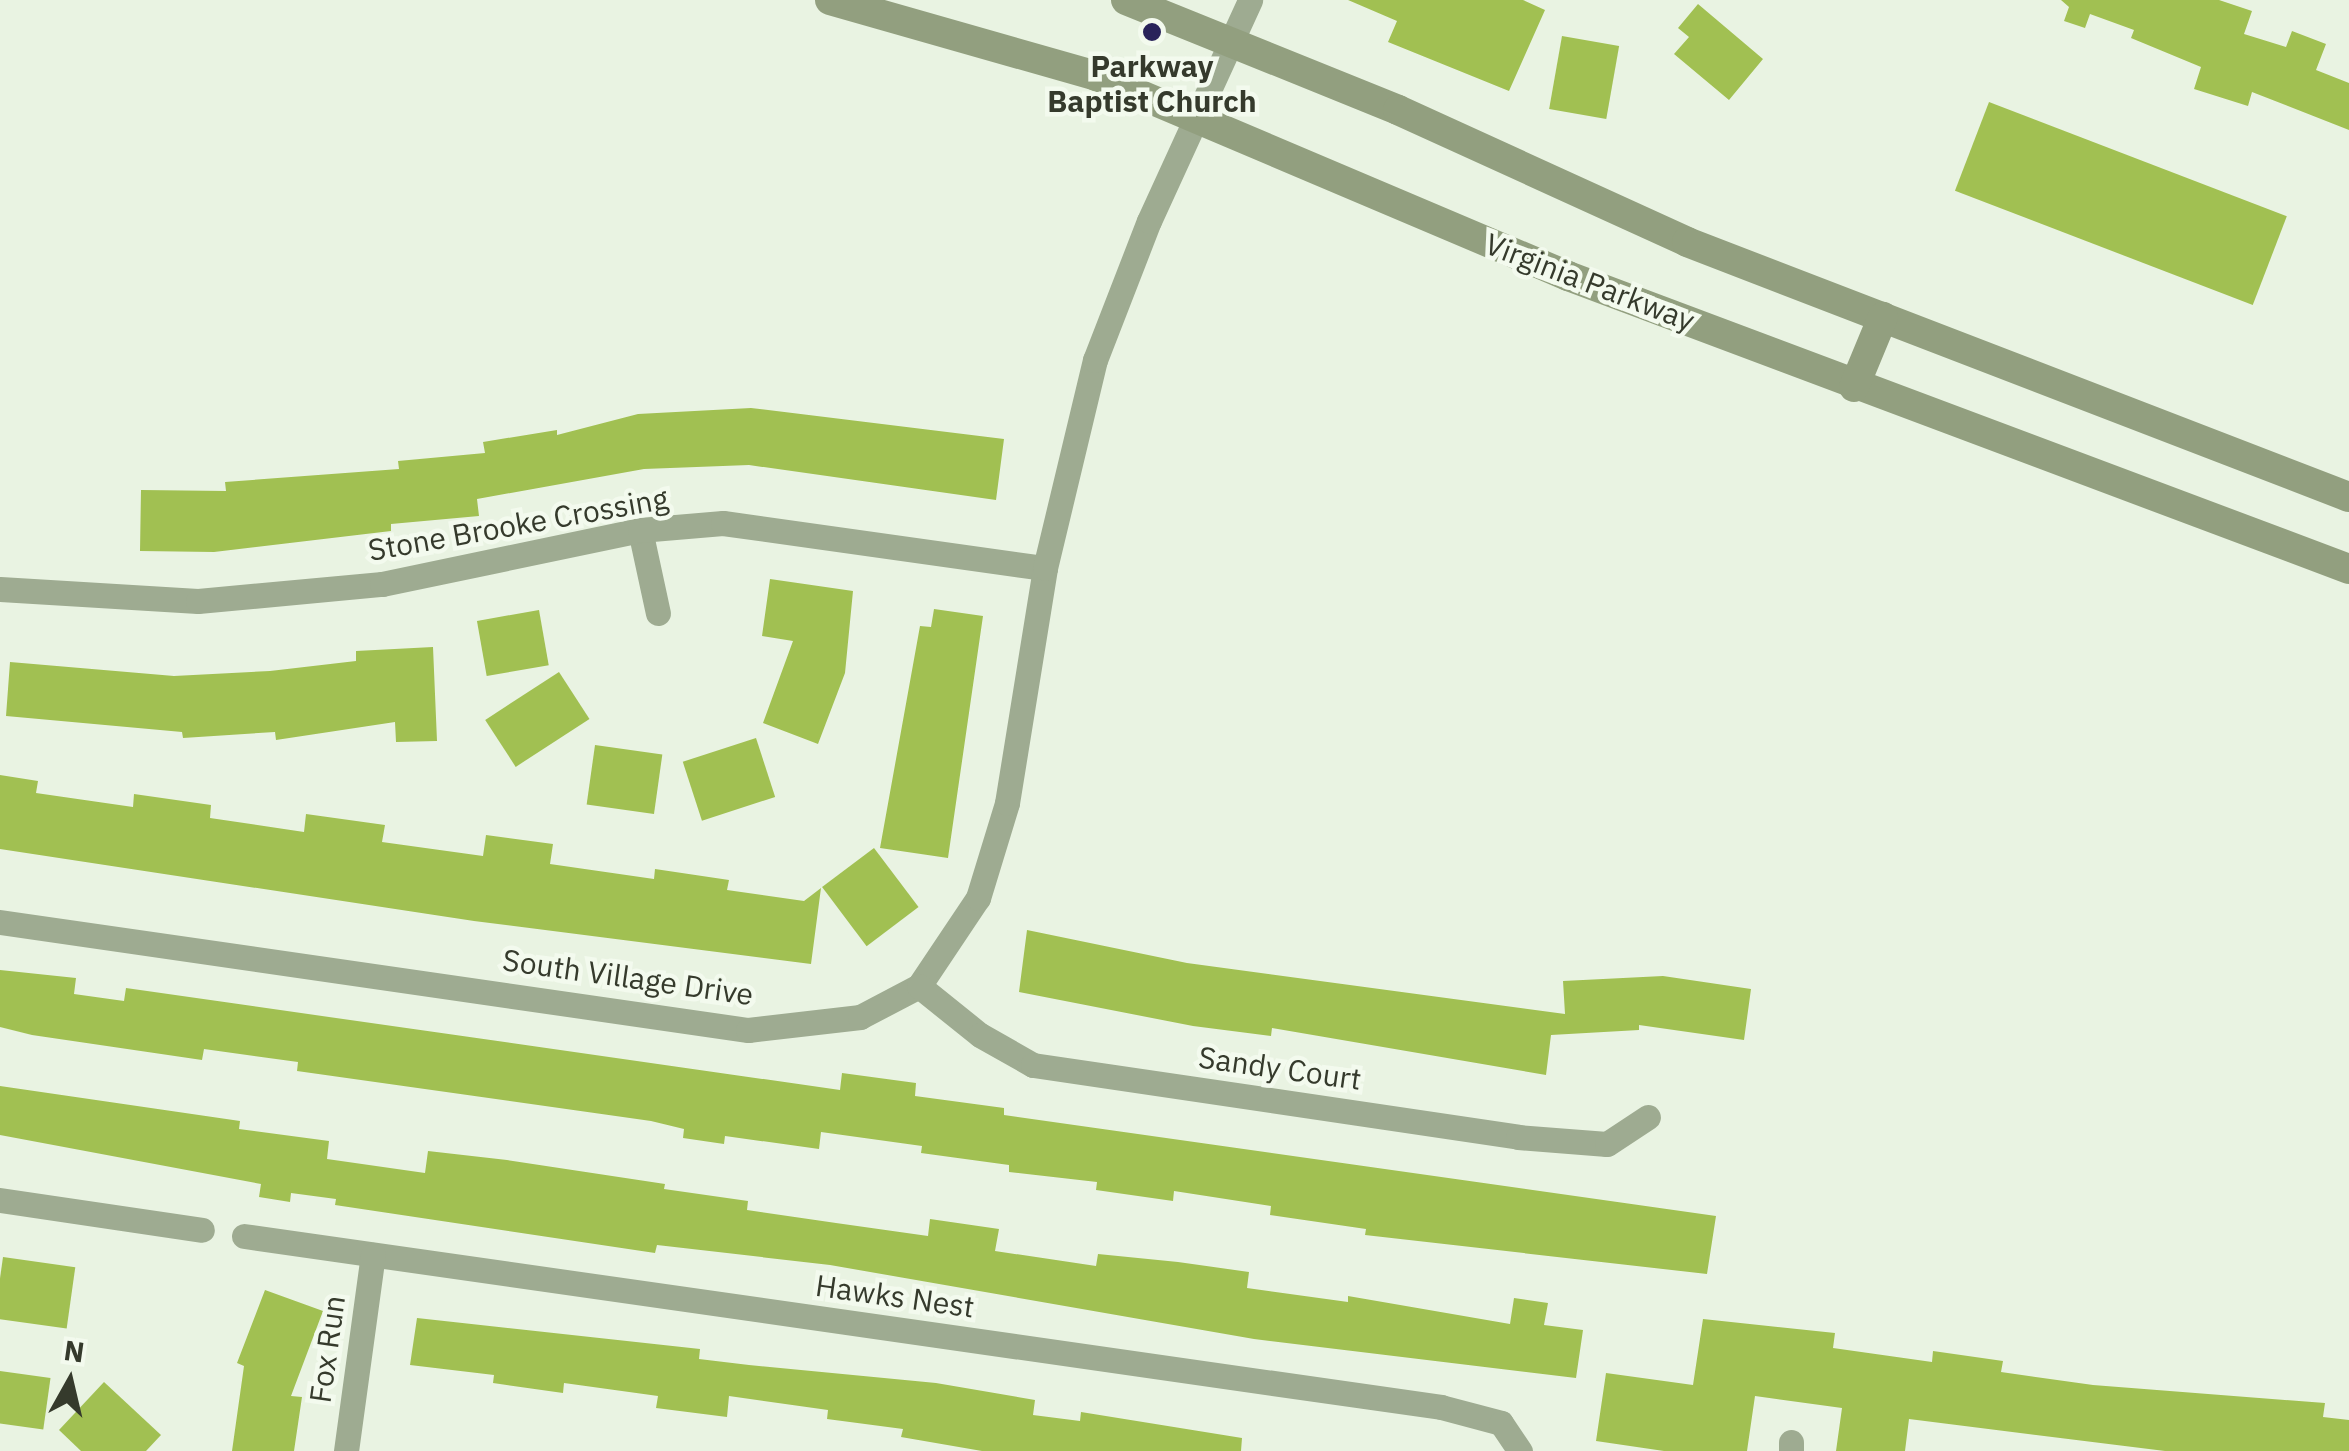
<!DOCTYPE html>
<html>
<head>
<meta charset="utf-8">
<style>
	body { margin:0 }
	#map { position:relative; width:2349px; height:1451px; overflow:hidden; background:#e9f3e2; font-family:"IBM Plex Sans",sans-serif }
	div>[style] { position:absolute }
	.building>* { inset:0; background:#a1c052; transform-origin:0 0 }
	.street>* { height:25px; margin:-12.5px; padding:0 12.5px; transform-origin:12.5px; border-radius:12.5px; background:#9eab91 }
	.secondary>* { height:30px; margin:-15px; padding:0 15px; transform-origin:15px; border-radius:15px; background:#929f7f }
	.dots>* { width:28px; height:28px; translate:-50% -50%; box-sizing:border-box; border:5px solid #f3faee; border-radius:50% }
	span { translate:-50% -50%; white-space:nowrap; text-align:center; line-height:1.15; -webkit-text-stroke:9px #f3faee; paint-order:stroke }
	.poi-label { font-size:30px; color:#353a2c; font-weight:700 }
	.street-label { font-size:30px; color:#353a2c }
	.north { position:absolute; left:20px; top:1331px; width:100px; height:100px; -webkit-text-stroke:8px #f3faee; paint-order:stroke; rotate:8deg; font-size:28px; font-weight:700; line-height:40px; text-align:center; color:#353a2c }
	.north::after { content:''; display:block; margin:auto; width:35px; height:45px; background:#353a2c; clip-path:polygon(50% 0,100% 100%,50% 72%,0 100%) }
</style>
</head>
<body>
<div id="map">
	<div class="building">
		<div style="clip-path:polygon(1348px 0,1523px 0,1545px 10px,1509px 91px,1388px 42px,1397px 21px)"></div>
		<div style="clip-path:polygon(2061px 0,2219px 0,2252px 11px,2244px 34px,2286px 47px,2292px 31px,2326px 44px,2316px 70px,2349px 83px,2349px 130px,2252px 92px,2248px 106px,2194px 89px,2201px 67px,2131px 38px,2134px 30px,2090px 14px,2085px 28px,2064px 21px,2069px 7px)"></div>
		<div style="clip-path:polygon(1698px 4px,1763px 59px,1729px 100px,1674px 54px,1689px 37px,1678px 28px)"></div>
		<div style="left:1562px;top:36px;width:58px;height:74px;rotate:10deg"></div>
		<div style="left:1989px;top:102px;width:319px;height:95px;rotate:21deg"></div>
		<div style="clip-path:polygon(751px 408px,1004px 439px,996px 500px,749px 465px,644px 469px,477px 499px,479px 516px,391px 524px,391px 531px,214px 552px,140px 551px,141px 490px,226px 491px,225px 482px,399px 469px,398px 461px,485px 453px,483px 442px,557px 430px,557px 435px,638px 414px)"></div>
		<div style="clip-path:polygon(770px 579px,853px 591px,845px 673px,818px 744px,763px 723px,793px 641px,762px 636px)"></div>
		<div style="clip-path:polygon(934px 609px,983px 616px,948px 858px,880px 848px,920px 626px,931px 627px)"></div>
		<div style="left:539px;top:610px;width:56px;height:63px;rotate:80deg"></div>
		<div style="clip-path:polygon(433px 647px,437px 741px,396px 742px,395px 722px,276px 740px,275px 732px,183px 738px,182px 732px,6px 716px,10px 662px,174px 676px,270px 671px,356px 661px,356px 651px)"></div>
		<div style="left:559px;top:672px;width:56px;height:88px;rotate:57deg"></div>
		<div style="left:756px;top:738px;width:62px;height:77px;rotate:72deg"></div>
		<div style="left:595px;top:745px;width:68px;height:60px;rotate:8deg"></div>
		<div style="clip-path:polygon(0 775px,38px 781px,36px 793px,133px 807px,134px 794px,211px 805px,210px 818px,304px 832px,306px 814px,385px 825px,382px 842px,483px 856px,486px 835px,553px 844px,550px 864px,654px 879px,655px 869px,729px 880px,727px 890px,804px 901px,821px 888px,811px 964px,474px 921px,0 849px)"></div>
		<div style="left:874px;top:848px;width:74px;height:65px;rotate:53deg"></div>
		<div style="clip-path:polygon(1027px 930px,1187px 963px,1565px 1014px,1563px 981px,1663px 976px,1751px 989px,1744px 1040px,1639px 1025px,1639px 1030px,1551px 1035px,1546px 1075px,1272px 1028px,1271px 1036px,1193px 1026px,1019px 992px)"></div>
		<div style="clip-path:polygon(0 970px,76px 978px,74px 994px,124px 1001px,126px 988px,840px 1090px,842px 1073px,916px 1083px,915px 1096px,1004px 1108px,1004px 1115px,1716px 1216px,1707px 1274px,1365px 1235px,1366px 1229px,1270px 1215px,1271px 1206px,1174px 1191px,1173px 1201px,1096px 1190px,1097px 1182px,1009px 1172px,1009px 1165px,921px 1153px,922px 1146px,821px 1132px,819px 1149px,725px 1136px,724px 1144px,683px 1138px,684px 1129px,651px 1121px,297px 1071px,298px 1062px,204px 1049px,202px 1060px,32px 1035px,0 1027px)"></div>
		<div style="clip-path:polygon(0 1086px,240px 1121px,239px 1129px,329px 1141px,327px 1159px,425px 1173px,428px 1151px,507px 1160px,665px 1184px,664px 1189px,748px 1201px,747px 1210px,836px 1223px,928px 1236px,930px 1219px,999px 1229px,995px 1251px,1096px 1266px,1098px 1254px,1178px 1262px,1249px 1272px,1247px 1288px,1348px 1302px,1348px 1296px,1510px 1324px,1514px 1298px,1548px 1303px,1544px 1325px,1583px 1330px,1576px 1378px,1254px 1339px,830px 1265px,657px 1245px,655px 1253px,335px 1205px,336px 1199px,291px 1193px,290px 1202px,259px 1197px,261px 1184px,0 1135px)"></div>
		<div style="left:3px;top:1257px;width:73px;height:62px;rotate:8deg"></div>
		<div style="clip-path:polygon(265px 1290px,323px 1311px,291px 1396px,302px 1397px,294px 1451px,232px 1451px,244px 1366px,237px 1363px)"></div>
		<div style="clip-path:polygon(417px 1318px,700px 1349px,699px 1359px,749px 1365px,936px 1383px,1035px 1400px,1033px 1415px,1080px 1421px,1081px 1412px,1242px 1438px,1241px 1451px,982px 1451px,901px 1437px,903px 1429px,827px 1419px,828px 1410px,729px 1396px,727px 1417px,656px 1408px,658px 1396px,564px 1383px,563px 1393px,493px 1383px,494px 1375px,410px 1365px)"></div>
		<div style="clip-path:polygon(1703px 1319px,1835px 1333px,1833px 1348px,1932px 1362px,1933px 1351px,2003px 1361px,2001px 1372px,2093px 1385px,2325px 1403px,2323px 1417px,2349px 1420px,2349px 1451px,2165px 1451px,1909px 1419px,1905px 1451px,1836px 1451px,1842px 1408px,1755px 1396px,1747px 1451px,1664px 1451px,1596px 1441px,1606px 1373px,1693px 1385px)"></div>
		<div style="left:0;top:1371px;width:51px;height:52px;rotate:8deg"></div>
		<div style="clip-path:polygon(104px 1382px,161px 1435px,146px 1451px,81px 1451px,59px 1430px)"></div>
	</div>
	<div class="street">
		<div style="left:640px;top:530px;width:85px;rotate:77.8deg"></div>
		<div style="left:0;top:589px;width:198px;rotate:3.5deg"></div>
		<div style="left:198px;top:601px;width:185px;rotate:-5.3deg"></div>
		<div style="left:382px;top:584px;width:264px;rotate:-11.8deg"></div>
		<div style="left:640px;top:530px;width:83px;rotate:-4.8deg"></div>
		<div style="left:723px;top:523px;width:325px;rotate:8deg"></div>
		<div style="left:0;top:922px;width:756px;rotate:8.22deg"></div>
		<div style="left:748px;top:1030px;width:113px;rotate:-6.6deg"></div>
		<div style="left:860px;top:1017px;width:67px;rotate:-27.7deg"></div>
		<div style="left:919px;top:986px;width:106px;rotate:-56.2deg"></div>
		<div style="left:978px;top:898px;width:99px;rotate:-73deg"></div>
		<div style="left:1007px;top:803px;width:238px;rotate:-80.8deg"></div>
		<div style="left:1045px;top:568px;width:214px;rotate:-76.5deg"></div>
		<div style="left:1095px;top:360px;width:149px;rotate:-68.8deg"></div>
		<div style="left:1149px;top:221px;width:243px;rotate:-65.4deg"></div>
		<div style="left:919px;top:986px;width:78px;rotate:38.8deg"></div>
		<div style="left:980px;top:1035px;width:61px;rotate:29.5deg"></div>
		<div style="left:1033px;top:1065px;width:490px;rotate:8.4deg"></div>
		<div style="left:1518px;top:1137px;width:89px;rotate:4.5deg"></div>
		<div style="left:1607px;top:1144px;width:49px;rotate:-33.4deg"></div>
		<div style="left:0;top:1200px;width:204px;rotate:8.4deg"></div>
		<div style="left:244px;top:1236px;width:1209px;rotate:8.13deg"></div>
		<div style="left:1441px;top:1407px;width:62px;rotate:14.9deg"></div>
		<div style="left:1501px;top:1423px;width:34px;rotate:56deg"></div>
		<div style="left:346px;top:1451px;width:198px;rotate:-82.2deg"></div>
		<div style="left:1791px;top:1451px;width:9px;rotate:-90deg"></div>
	</div>
	<div class="secondary">
		<div style="left:830px;top:0;width:277px;rotate:15.9deg"></div>
		<div style="left:1096px;top:76px;width:513px;rotate:22.96deg"></div>
		<div style="left:1568px;top:276px;width:834px;rotate:20.56deg"></div>
		<div style="left:1126px;top:0;width:293px;rotate:22deg"></div>
		<div style="left:1398px;top:110px;width:318px;rotate:24.5deg"></div>
		<div style="left:1687px;top:242px;width:709px;rotate:21.07deg"></div>
		<div style="left:1854px;top:387px;width:76px;rotate:-67.5deg"></div>
	</div>
	<div class="dots">
		<div style="left:1152px;top:32px;background:#29235a"></div>
	</div>
	<div class="poi-label">
		<span style="left:1152px;top:83px">Parkway<br>Baptist Church</span>
	</div>
	<div class="street-label">
		<span style="left:1590px;top:282px;rotate:21deg">Virginia Parkway</span>
		<span style="left:518px;top:524px;rotate:-10deg">Stone Brooke Crossing</span>
		<span style="left:628px;top:977px;rotate:8deg">South Village Drive</span>
		<span style="left:1280px;top:1068px;rotate:8deg">Sandy Court</span>
		<span style="left:895px;top:1296px;rotate:8deg">Hawks Nest</span>
		<span style="left:327px;top:1349px;rotate:-82deg">Fox Run</span>
	</div>
	<div class="north">N</div>
</div>
</body>
</html>
